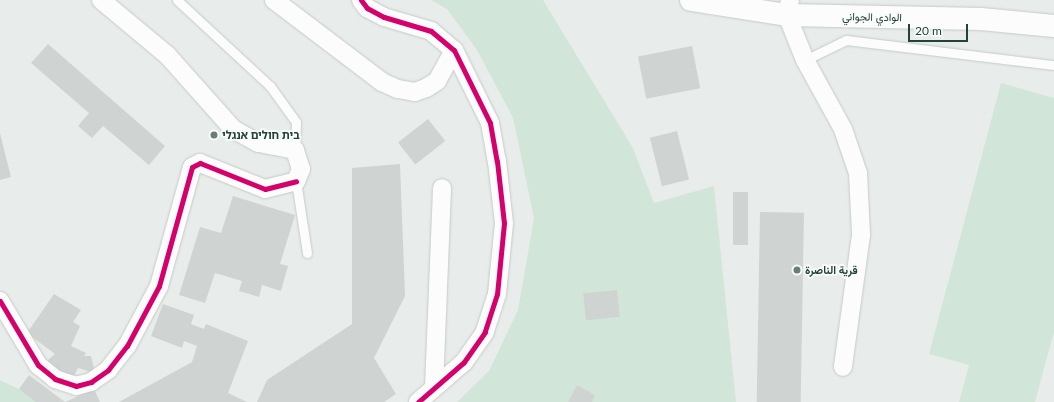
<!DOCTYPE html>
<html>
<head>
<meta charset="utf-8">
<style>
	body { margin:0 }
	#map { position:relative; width:1054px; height:402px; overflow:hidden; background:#e8edeb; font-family:Lato,Vazirmatn,"Noto Sans Hebrew",sans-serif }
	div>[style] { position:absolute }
	.green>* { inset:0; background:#d1e6d8 }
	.building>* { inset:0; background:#cfd4d2; transform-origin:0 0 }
	.roads { filter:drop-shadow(0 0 1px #c5cac8) drop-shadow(0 0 1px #c5cac8) }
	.service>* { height:9px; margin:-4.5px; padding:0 4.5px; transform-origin:4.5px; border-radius:4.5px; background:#fcfcfc }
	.minor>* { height:18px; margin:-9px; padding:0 9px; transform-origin:9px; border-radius:9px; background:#fcfcfc }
	.tertiary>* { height:22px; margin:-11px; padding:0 11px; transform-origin:11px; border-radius:11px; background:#fcfcfc }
	.cycleway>* { height:5px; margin:-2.5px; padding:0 2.5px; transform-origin:2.5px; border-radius:2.5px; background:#d6006c }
	.dots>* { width:11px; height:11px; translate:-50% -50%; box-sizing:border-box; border:2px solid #f7fbf9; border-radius:50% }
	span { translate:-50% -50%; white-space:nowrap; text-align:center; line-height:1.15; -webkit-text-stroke:3.5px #f7fbf9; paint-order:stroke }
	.street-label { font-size:11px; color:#24423a }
	.poi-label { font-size:11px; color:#24423a; font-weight:700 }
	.left { translate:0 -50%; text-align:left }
	.scale { position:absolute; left:908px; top:24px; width:60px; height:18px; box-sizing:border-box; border:2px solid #24423a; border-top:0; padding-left:5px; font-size:12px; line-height:14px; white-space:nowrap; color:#24423a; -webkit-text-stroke:3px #f7fbf9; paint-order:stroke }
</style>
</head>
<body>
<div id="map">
	<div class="green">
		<div style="clip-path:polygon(431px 0,543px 0,633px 148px,654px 203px,714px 186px,736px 402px,457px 402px,489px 371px,518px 310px,534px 218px,513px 118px,477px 50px,447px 9px)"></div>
		<div style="clip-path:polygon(1001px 83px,1054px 98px,1054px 332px,1035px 402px,959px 402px,969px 365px,929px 354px)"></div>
		<div style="clip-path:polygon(0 380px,46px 402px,0 402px)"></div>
	</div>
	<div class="building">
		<div style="clip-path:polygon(48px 44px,165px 146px,149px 165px,103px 126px,92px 138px,78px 126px,89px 113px,31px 63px)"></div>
		<div style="left:692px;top:46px;width:43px;height:55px;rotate:79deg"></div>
		<div style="left:428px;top:119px;width:28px;height:38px;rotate:52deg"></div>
		<div style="left:677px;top:131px;width:50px;height:28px;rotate:76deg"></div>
		<div style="clip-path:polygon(0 133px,11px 177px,0 180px)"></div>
		<div style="clip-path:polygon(400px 164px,405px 296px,374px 358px,396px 394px,384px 402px,257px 402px,267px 380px,352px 324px,352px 168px)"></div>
		<div style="left:733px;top:192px;width:15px;height:53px"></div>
		<div style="clip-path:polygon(233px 196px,295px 215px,280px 264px,288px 266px,281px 291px,262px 285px,259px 297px,239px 291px,242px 281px,215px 273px,205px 303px,179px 295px,200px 227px,221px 233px)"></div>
		<div style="left:760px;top:212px;width:44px;height:190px;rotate:1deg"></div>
		<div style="left:617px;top:290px;width:27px;height:34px;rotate:84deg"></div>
		<div style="clip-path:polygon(54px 294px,81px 310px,73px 322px,80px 326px,71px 346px,86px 353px,84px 356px,91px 356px,95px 373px,78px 368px,74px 376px,53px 369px,46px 362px,55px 354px,27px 333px)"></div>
		<div style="clip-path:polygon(163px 304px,194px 315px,191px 324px,204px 329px,206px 324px,248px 341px,228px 393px,247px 402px,119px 402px,192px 362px,197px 346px,184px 341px,182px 348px,151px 336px)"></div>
		<div style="clip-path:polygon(29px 375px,65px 402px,94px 389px,100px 402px,36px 402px,19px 389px)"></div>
		<div style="clip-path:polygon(577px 385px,595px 395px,592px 402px,568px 402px)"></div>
	</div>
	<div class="roads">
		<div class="service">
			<div style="left:177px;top:0;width:127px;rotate:42.8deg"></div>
			<div style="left:270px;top:86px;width:44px;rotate:54.2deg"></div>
			<div style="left:296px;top:122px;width:28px;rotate:92deg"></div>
			<div style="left:805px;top:60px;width:46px;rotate:-26deg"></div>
			<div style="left:846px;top:40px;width:209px;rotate:6.9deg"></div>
			<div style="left:296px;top:181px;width:73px;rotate:81.3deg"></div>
		</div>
		<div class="minor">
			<div style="left:274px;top:0;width:136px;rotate:37.2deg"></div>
			<div style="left:382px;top:82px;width:17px;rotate:24deg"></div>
			<div style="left:398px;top:89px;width:17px;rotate:10deg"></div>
			<div style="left:415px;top:92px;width:12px;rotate:-20deg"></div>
			<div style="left:426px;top:88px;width:13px;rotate:-32deg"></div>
			<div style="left:437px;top:81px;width:35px;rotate:-61deg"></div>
			<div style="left:361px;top:0;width:10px;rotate:53deg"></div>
			<div style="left:367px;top:8px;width:19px;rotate:28deg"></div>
			<div style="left:384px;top:17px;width:49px;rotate:16.6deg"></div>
			<div style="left:431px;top:31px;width:30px;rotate:40deg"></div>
			<div style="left:454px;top:50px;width:81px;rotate:63.7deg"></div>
			<div style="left:490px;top:123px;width:39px;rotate:80deg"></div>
			<div style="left:497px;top:161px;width:62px;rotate:83.6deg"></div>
			<div style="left:504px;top:223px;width:71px;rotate:95.6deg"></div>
			<div style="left:497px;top:294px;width:40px;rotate:108deg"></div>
			<div style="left:485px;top:332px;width:37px;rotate:125deg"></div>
			<div style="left:464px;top:362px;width:61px;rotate:139deg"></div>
			<div style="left:790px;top:0;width:15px;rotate:101deg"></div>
			<div style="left:787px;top:15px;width:48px;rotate:68.2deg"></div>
			<div style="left:805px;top:60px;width:79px;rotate:61.2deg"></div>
			<div style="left:843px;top:129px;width:46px;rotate:71.2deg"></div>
			<div style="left:858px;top:173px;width:62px;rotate:87.2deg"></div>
			<div style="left:861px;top:235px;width:133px;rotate:97.8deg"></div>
			<div style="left:0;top:301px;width:74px;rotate:59.3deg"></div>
			<div style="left:38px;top:365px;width:22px;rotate:39deg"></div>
			<div style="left:55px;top:379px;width:22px;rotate:18deg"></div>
			<div style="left:76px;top:386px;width:16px;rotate:-15deg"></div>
			<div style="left:91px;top:382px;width:21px;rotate:-35deg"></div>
			<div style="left:108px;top:370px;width:31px;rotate:-52deg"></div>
			<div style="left:127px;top:346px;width:68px;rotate:-61.9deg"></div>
			<div style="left:159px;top:286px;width:123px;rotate:-74.5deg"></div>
			<div style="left:192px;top:167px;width:9px;rotate:-27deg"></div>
			<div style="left:200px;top:163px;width:70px;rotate:21.8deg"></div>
			<div style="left:265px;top:189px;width:32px;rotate:-14deg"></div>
			<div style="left:296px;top:181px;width:13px;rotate:-67deg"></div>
			<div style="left:301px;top:169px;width:20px;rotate:-108deg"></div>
			<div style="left:295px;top:150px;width:38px;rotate:-169deg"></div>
			<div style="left:258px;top:143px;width:29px;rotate:-151deg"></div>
			<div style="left:233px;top:129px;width:99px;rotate:-131.7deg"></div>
			<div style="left:167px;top:55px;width:86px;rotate:-140.2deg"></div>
			<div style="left:434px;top:388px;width:200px;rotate:-87.7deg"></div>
		</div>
		<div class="tertiary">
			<div style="left:691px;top:0;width:97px;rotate:8.9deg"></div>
			<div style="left:787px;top:15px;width:194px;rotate:1.2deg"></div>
			<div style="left:981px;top:19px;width:73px;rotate:5.5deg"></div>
		</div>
	</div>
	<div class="cycleway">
		<div style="left:361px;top:0;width:10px;rotate:53deg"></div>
		<div style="left:367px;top:8px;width:19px;rotate:28deg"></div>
		<div style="left:384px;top:17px;width:49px;rotate:16.6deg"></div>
		<div style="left:431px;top:31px;width:30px;rotate:40deg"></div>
		<div style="left:454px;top:50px;width:81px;rotate:63.7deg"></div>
		<div style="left:490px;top:123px;width:39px;rotate:80deg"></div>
		<div style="left:497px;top:161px;width:62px;rotate:83.6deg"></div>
		<div style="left:504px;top:223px;width:71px;rotate:95.6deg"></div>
		<div style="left:497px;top:294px;width:40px;rotate:108deg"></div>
		<div style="left:485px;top:332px;width:37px;rotate:125deg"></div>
		<div style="left:464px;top:362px;width:61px;rotate:139deg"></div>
		<div style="left:0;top:301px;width:74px;rotate:59.3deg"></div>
		<div style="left:38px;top:365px;width:22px;rotate:39deg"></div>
		<div style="left:55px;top:379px;width:22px;rotate:18deg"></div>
		<div style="left:76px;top:386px;width:16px;rotate:-15deg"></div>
		<div style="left:91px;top:382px;width:21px;rotate:-35deg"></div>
		<div style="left:108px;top:370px;width:31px;rotate:-52deg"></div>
		<div style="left:127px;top:346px;width:68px;rotate:-61.9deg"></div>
		<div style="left:159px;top:286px;width:123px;rotate:-74.5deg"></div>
		<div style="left:192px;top:167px;width:9px;rotate:-27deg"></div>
		<div style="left:200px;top:163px;width:70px;rotate:21.8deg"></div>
		<div style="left:265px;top:189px;width:32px;rotate:-14deg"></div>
	</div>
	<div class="dots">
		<div style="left:214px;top:135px;background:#697e78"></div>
		<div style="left:797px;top:270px;background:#697e78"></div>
	</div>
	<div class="street-label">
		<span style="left:872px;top:17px;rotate:1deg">الوادي الجواني</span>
	</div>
	<div class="poi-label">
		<span class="left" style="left:222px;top:135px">בית חולים אנגלי</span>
		<span class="left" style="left:805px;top:270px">قرية الناصرة</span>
	</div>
	<div class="scale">20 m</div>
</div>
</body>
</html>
